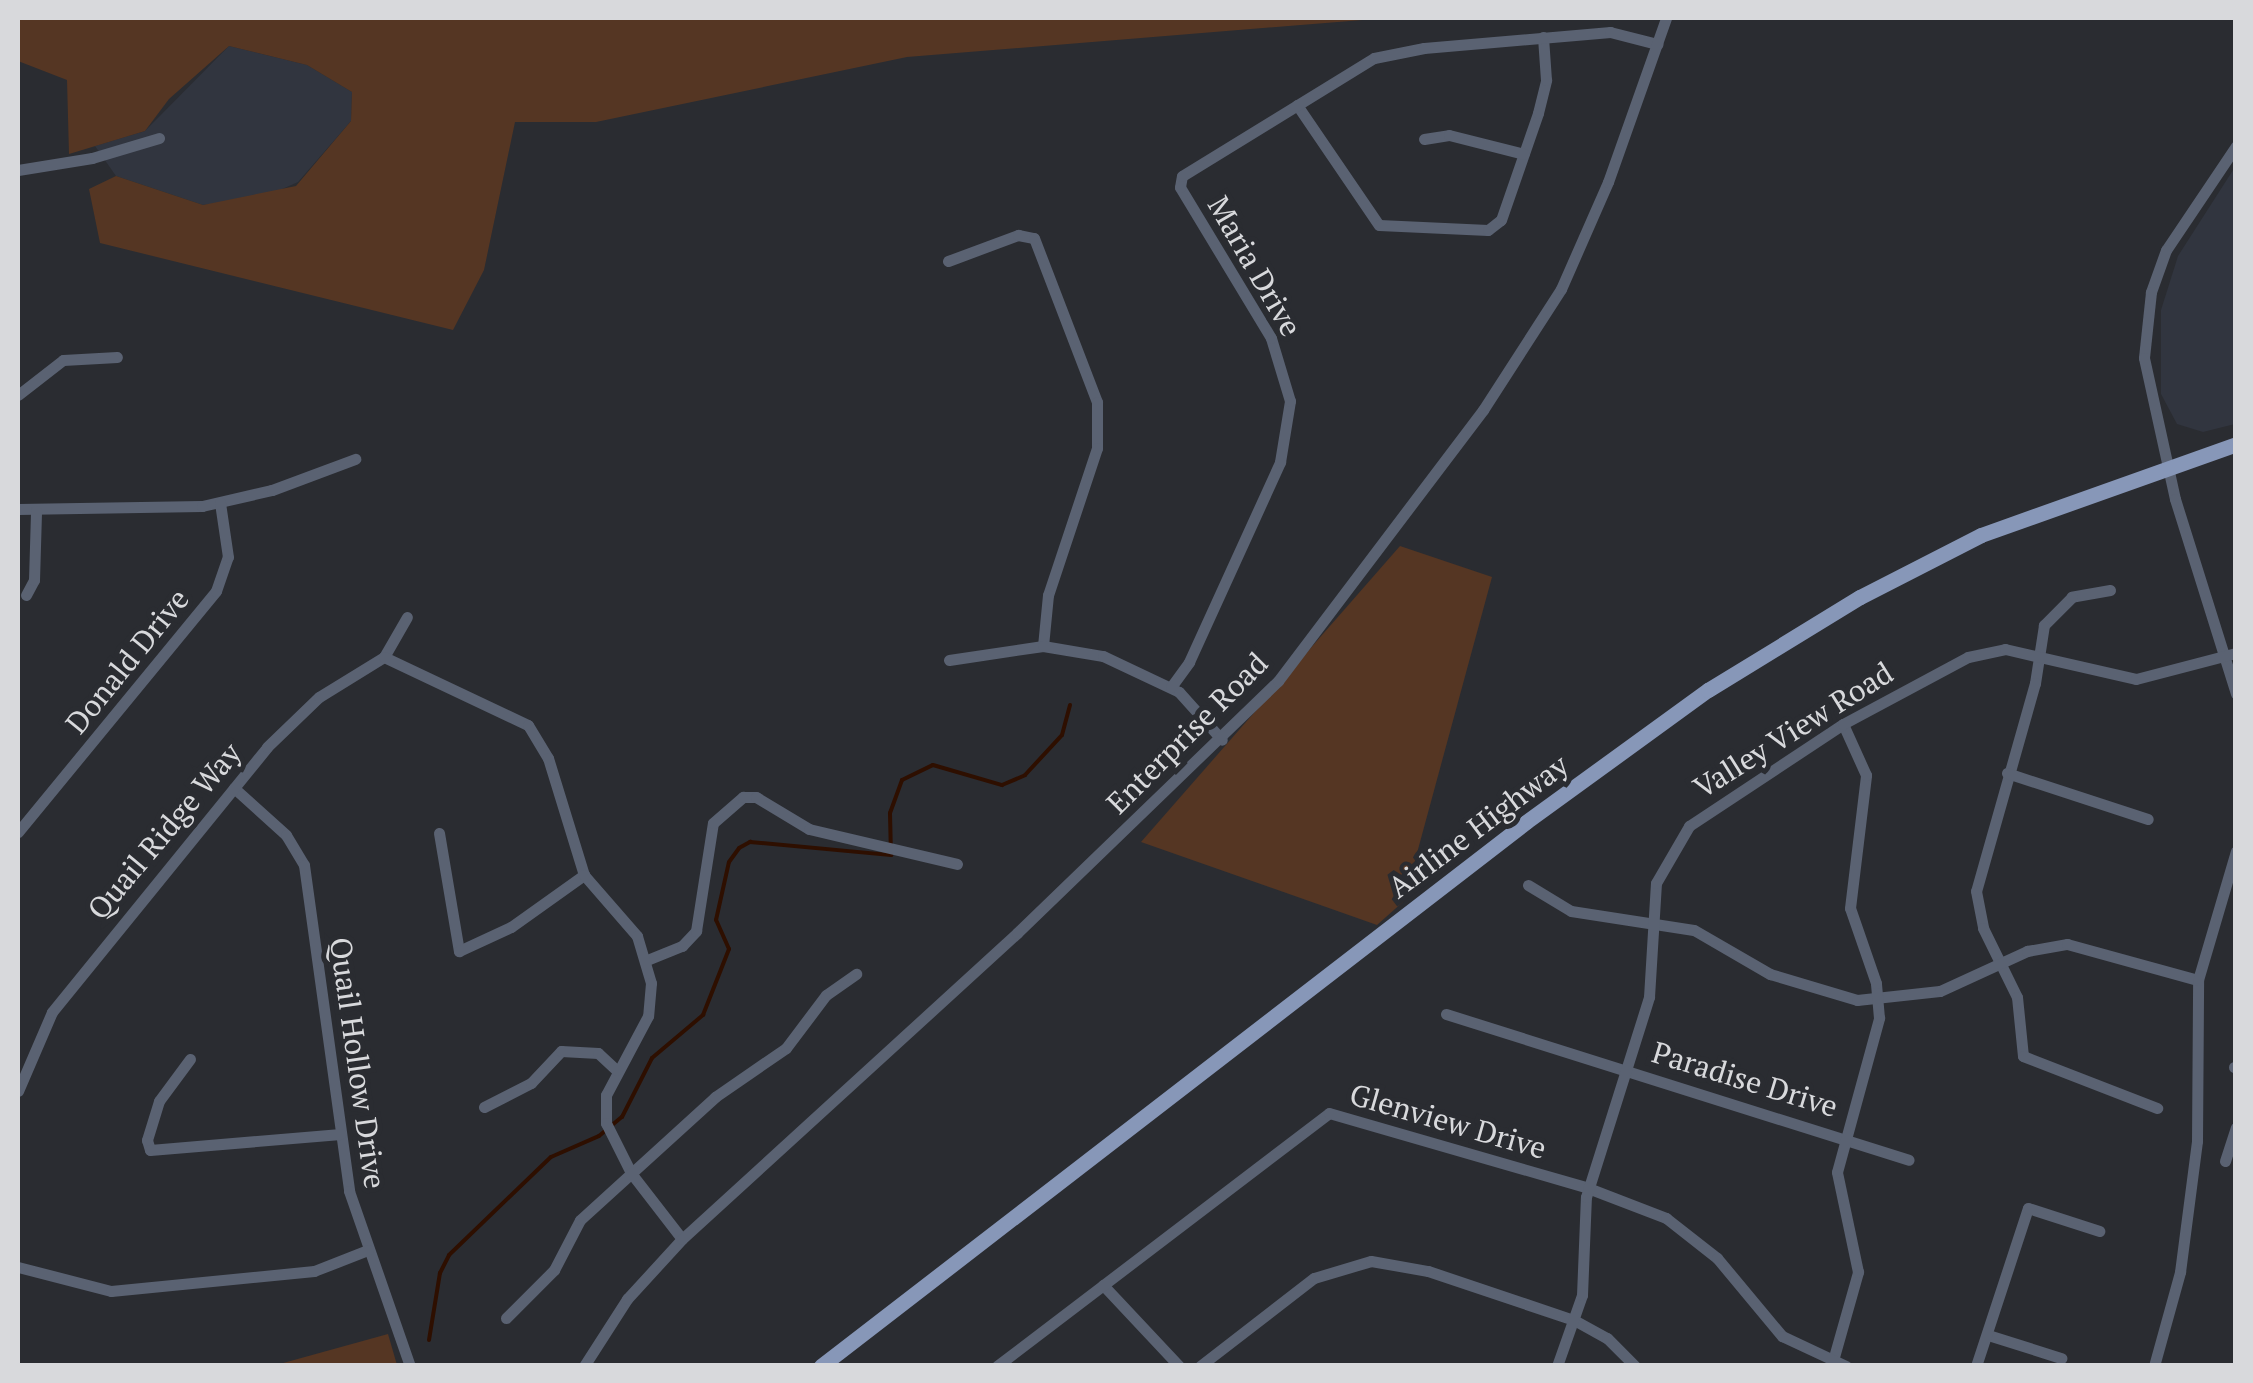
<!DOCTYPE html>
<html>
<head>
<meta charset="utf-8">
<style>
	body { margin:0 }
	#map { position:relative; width:2253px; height:1383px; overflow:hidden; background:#2a2c31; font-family:"PT Serif",serif }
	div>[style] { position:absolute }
	.built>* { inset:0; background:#31353f }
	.green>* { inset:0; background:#553623 }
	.stream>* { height:4px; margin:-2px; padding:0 2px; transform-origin:2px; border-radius:2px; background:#2e0f00 }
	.minor>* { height:11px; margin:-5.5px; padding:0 5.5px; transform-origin:5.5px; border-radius:5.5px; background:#5a6272 }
	.major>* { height:15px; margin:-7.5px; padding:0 7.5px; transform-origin:7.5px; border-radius:7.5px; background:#8797b8 }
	span { translate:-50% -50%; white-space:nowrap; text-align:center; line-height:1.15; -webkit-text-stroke:10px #2a2c31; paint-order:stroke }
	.street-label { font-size:30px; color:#d8d9dc }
	.frame { position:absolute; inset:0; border:20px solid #d8d9dc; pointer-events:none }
</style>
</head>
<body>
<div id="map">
	<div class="built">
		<div style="clip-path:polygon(229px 46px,307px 65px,352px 92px,351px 121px,298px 182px,264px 197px,203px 205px,116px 176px,95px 146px,145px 131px)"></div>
		<div style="clip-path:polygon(2235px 167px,2235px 424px,2203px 432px,2177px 424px,2161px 394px,2161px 310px,2178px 256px)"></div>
	</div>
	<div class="green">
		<div style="clip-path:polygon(18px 18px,1387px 18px,907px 57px,596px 122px,515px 122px,484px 270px,453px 330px,100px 243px,89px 189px,116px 176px,203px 205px,296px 186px,351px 121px,352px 92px,307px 65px,229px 46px,169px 99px,145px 131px,69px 154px,67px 80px,18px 61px)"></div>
		<div style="clip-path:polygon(1400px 546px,1492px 577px,1404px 901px,1377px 925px,1141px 842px)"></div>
		<div style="clip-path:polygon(388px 1334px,397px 1365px,276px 1365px)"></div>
	</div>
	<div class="stream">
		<div style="left:429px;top:1340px;width:68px;rotate:-80.7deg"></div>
		<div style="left:440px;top:1273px;width:20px;rotate:-63deg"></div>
		<div style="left:449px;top:1255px;width:141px;rotate:-43.9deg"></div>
		<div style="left:551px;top:1157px;width:52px;rotate:-23.6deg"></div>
		<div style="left:599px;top:1136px;width:30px;rotate:-40deg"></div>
		<div style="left:622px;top:1117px;width:66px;rotate:-63deg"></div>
		<div style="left:652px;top:1058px;width:67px;rotate:-40.1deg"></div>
		<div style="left:703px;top:1015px;width:71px;rotate:-68.5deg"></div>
		<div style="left:729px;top:949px;width:32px;rotate:-114deg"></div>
		<div style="left:716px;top:920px;width:59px;rotate:-77.4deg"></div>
		<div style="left:729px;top:862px;width:17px;rotate:-54deg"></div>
		<div style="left:739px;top:848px;width:13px;rotate:-29deg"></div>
		<div style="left:750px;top:842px;width:142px;rotate:5.3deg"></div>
		<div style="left:891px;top:855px;width:42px;rotate:-91.4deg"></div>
		<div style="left:890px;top:813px;width:35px;rotate:-70deg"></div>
		<div style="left:902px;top:780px;width:34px;rotate:-26deg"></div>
		<div style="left:933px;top:765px;width:72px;rotate:16.2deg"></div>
		<div style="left:1002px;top:785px;width:25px;rotate:-23deg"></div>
		<div style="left:1025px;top:775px;width:54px;rotate:-47.2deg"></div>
		<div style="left:1062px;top:735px;width:31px;rotate:-75deg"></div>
	</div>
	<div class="minor">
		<div style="left:1297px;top:105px;width:145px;rotate:55.7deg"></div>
		<div style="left:1379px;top:225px;width:109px;rotate:2.6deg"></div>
		<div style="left:1488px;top:230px;width:16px;rotate:-38deg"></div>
		<div style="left:1501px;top:220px;width:113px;rotate:-70.9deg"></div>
		<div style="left:1538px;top:113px;width:34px;rotate:-76deg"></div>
		<div style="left:1546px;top:80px;width:43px;rotate:-94deg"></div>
		<div style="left:1424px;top:139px;width:25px;rotate:-9deg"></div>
		<div style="left:1449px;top:135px;width:77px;rotate:14.2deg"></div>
		<div style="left:2236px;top:146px;width:125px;rotate:123.9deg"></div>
		<div style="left:2166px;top:250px;width:45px;rotate:109.7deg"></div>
		<div style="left:2151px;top:292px;width:66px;rotate:96.1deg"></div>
		<div style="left:2144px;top:358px;width:144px;rotate:77.6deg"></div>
		<div style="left:2175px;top:499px;width:204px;rotate:72.6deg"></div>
		<div style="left:18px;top:170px;width:75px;rotate:-9.2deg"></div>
		<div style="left:92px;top:158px;width:70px;rotate:-16.6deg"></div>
		<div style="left:948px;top:261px;width:75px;rotate:-20.4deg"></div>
		<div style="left:1018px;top:235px;width:16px;rotate:11deg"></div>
		<div style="left:1034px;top:238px;width:176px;rotate:69deg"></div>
		<div style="left:1097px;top:402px;width:46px;rotate:90deg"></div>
		<div style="left:1097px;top:448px;width:155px;rotate:108.4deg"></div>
		<div style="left:1048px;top:595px;width:51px;rotate:95.6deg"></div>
		<div style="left:18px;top:395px;width:57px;rotate:-37.9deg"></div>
		<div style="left:63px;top:360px;width:54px;rotate:-3.2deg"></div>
		<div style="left:18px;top:509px;width:184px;rotate:-0.9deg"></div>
		<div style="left:202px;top:506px;width:72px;rotate:-12.9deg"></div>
		<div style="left:272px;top:490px;width:89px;rotate:-20.5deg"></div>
		<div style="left:2110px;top:590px;width:39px;rotate:170deg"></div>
		<div style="left:2072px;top:597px;width:40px;rotate:135deg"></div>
		<div style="left:2044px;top:625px;width:59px;rotate:98.8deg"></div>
		<div style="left:2035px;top:683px;width:216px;rotate:105.8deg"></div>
		<div style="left:1976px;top:891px;width:38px;rotate:79deg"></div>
		<div style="left:1983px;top:928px;width:77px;rotate:63.8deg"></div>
		<div style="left:2017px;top:997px;width:59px;rotate:84.2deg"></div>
		<div style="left:2023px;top:1056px;width:144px;rotate:21.2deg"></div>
		<div style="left:26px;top:595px;width:17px;rotate:-62deg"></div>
		<div style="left:34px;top:580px;width:69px;rotate:-88.3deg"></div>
		<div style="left:384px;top:657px;width:46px;rotate:-60.1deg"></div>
		<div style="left:949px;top:660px;width:95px;rotate:-8.5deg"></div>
		<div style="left:1043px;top:646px;width:61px;rotate:9.5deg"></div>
		<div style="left:1103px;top:656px;width:84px;rotate:25.3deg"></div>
		<div style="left:1179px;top:692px;width:64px;rotate:48.1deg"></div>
		<div style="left:1171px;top:687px;width:31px;rotate:-54deg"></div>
		<div style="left:1189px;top:662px;width:220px;rotate:-65.5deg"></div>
		<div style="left:1280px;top:462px;width:62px;rotate:-80.7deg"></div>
		<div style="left:1290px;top:401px;width:66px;rotate:-106.8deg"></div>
		<div style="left:1271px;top:338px;width:176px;rotate:-121.1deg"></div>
		<div style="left:1180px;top:187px;width:11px;rotate:-80deg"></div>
		<div style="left:1182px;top:176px;width:225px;rotate:-31.6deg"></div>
		<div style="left:1374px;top:58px;width:51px;rotate:-11.3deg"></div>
		<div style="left:1424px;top:48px;width:187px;rotate:-4.9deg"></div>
		<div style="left:1610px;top:32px;width:49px;rotate:14.3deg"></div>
		<div style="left:2007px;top:773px;width:148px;rotate:18.1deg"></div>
		<div style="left:234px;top:788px;width:70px;rotate:42.1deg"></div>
		<div style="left:286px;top:835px;width:35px;rotate:59deg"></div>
		<div style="left:304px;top:865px;width:329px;rotate:82.1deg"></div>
		<div style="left:349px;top:1191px;width:185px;rotate:70.8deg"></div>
		<div style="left:18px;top:832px;width:312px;rotate:-50.6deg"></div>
		<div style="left:216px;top:591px;width:36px;rotate:-71deg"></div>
		<div style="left:228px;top:557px;width:55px;rotate:-98.4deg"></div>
		<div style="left:439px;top:833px;width:120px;rotate:80.4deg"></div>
		<div style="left:459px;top:951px;width:57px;rotate:-24.8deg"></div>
		<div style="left:511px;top:927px;width:90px;rotate:-35.5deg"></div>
		<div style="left:1528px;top:885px;width:50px;rotate:31.2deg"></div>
		<div style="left:1571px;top:911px;width:124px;rotate:8.8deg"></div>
		<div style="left:1694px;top:930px;width:88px;rotate:30.1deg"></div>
		<div style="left:1770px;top:974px;width:91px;rotate:16.6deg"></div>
		<div style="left:1857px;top:1000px;width:83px;rotate:-6.2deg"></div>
		<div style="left:1940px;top:991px;width:96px;rotate:-24.7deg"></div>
		<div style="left:2027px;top:951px;width:41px;rotate:-9.9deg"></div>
		<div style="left:2067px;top:944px;width:136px;rotate:15.4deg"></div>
		<div style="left:647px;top:960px;width:38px;rotate:-22deg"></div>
		<div style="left:682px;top:946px;width:21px;rotate:-47deg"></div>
		<div style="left:696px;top:931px;width:109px;rotate:-81.1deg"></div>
		<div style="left:713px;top:823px;width:40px;rotate:-41deg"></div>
		<div style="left:743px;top:797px;width:13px"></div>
		<div style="left:756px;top:797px;width:62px;rotate:31.1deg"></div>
		<div style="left:809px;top:829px;width:152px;rotate:13.3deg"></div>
		<div style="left:1446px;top:1014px;width:485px;rotate:17.5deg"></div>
		<div style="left:190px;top:1059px;width:52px;rotate:126.4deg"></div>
		<div style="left:159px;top:1101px;width:41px;rotate:107.1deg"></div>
		<div style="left:147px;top:1140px;width:10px;rotate:73deg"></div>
		<div style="left:150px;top:1150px;width:191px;rotate:-4.8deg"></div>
		<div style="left:2234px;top:1067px;width:2px"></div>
		<div style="left:18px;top:1091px;width:86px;rotate:-66.7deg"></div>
		<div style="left:52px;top:1012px;width:341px;rotate:-50.9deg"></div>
		<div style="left:267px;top:747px;width:72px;rotate:-43.9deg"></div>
		<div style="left:319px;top:697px;width:76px;rotate:-31.6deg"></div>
		<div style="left:384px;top:657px;width:159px;rotate:25.3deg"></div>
		<div style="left:528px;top:725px;width:39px;rotate:59deg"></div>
		<div style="left:548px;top:758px;width:122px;rotate:72.9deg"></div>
		<div style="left:584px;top:875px;width:81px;rotate:49deg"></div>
		<div style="left:637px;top:936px;width:49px;rotate:73.4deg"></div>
		<div style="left:651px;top:983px;width:33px;rotate:95deg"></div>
		<div style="left:648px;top:1016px;width:89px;rotate:118deg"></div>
		<div style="left:606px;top:1095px;width:28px;rotate:90deg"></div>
		<div style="left:606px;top:1123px;width:56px;rotate:63.4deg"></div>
		<div style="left:631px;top:1173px;width:83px;rotate:52.3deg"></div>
		<div style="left:484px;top:1107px;width:53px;rotate:-27.1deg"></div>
		<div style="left:531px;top:1083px;width:44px;rotate:-46.8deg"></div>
		<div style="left:561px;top:1051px;width:37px;rotate:3deg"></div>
		<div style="left:598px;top:1053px;width:25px;rotate:43deg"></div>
		<div style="left:2225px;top:1161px;width:35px;rotate:-72deg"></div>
		<div style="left:18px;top:1267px;width:96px;rotate:14.5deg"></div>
		<div style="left:111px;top:1291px;width:204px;rotate:-5.6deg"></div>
		<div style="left:314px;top:1271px;width:58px;rotate:-21.3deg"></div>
		<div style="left:1103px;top:1285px;width:111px;rotate:46.8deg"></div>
		<div style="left:506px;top:1318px;width:68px;rotate:-45deg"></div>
		<div style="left:554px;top:1270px;width:56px;rotate:-62.5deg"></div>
		<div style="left:580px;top:1220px;width:183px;rotate:-42.3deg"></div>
		<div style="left:715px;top:1097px;width:86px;rotate:-34.6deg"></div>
		<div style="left:786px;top:1048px;width:66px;rotate:-53deg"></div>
		<div style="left:826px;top:995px;width:37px;rotate:-35deg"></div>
		<div style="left:1988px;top:1335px;width:77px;rotate:17.5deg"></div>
		<div style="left:1832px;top:1364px;width:96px;rotate:-74.2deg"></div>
		<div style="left:1858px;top:1272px;width:102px;rotate:-101.9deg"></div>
		<div style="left:1837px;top:1172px;width:160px;rotate:-74.7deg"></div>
		<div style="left:1879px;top:1018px;width:35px;rotate:-95deg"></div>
		<div style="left:1876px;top:983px;width:79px;rotate:-109.1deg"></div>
		<div style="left:1850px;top:908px;width:134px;rotate:-83.1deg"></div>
		<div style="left:1866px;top:775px;width:56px;rotate:-114.3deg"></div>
		<div style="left:584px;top:1366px;width:80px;rotate:-57.3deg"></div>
		<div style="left:627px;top:1299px;width:81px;rotate:-47.5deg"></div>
		<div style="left:682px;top:1239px;width:454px;rotate:-42.4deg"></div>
		<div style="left:1017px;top:933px;width:363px;rotate:-44deg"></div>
		<div style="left:1278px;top:681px;width:340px;rotate:-52.9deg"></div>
		<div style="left:1483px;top:410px;width:144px;rotate:-57.2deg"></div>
		<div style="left:1561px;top:289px;width:117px;rotate:-66.3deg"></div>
		<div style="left:1608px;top:182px;width:174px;rotate:-70.5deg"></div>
		<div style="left:997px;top:1366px;width:417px;rotate:-37.3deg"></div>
		<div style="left:1329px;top:1113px;width:270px;rotate:16.1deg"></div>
		<div style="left:1588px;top:1188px;width:84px;rotate:21deg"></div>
		<div style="left:1666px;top:1218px;width:65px;rotate:38.1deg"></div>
		<div style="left:1717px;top:1258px;width:102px;rotate:50.2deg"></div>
		<div style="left:1782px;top:1336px;width:71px;rotate:25.1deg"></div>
		<div style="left:1200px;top:1366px;width:144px;rotate:-37.7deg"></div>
		<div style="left:1314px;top:1278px;width:59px;rotate:-16.6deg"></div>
		<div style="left:1371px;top:1261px;width:58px;rotate:10deg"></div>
		<div style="left:1428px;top:1271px;width:154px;rotate:18.6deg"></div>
		<div style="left:1574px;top:1320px;width:38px;rotate:29deg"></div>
		<div style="left:1607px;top:1338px;width:40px;rotate:45deg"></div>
		<div style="left:1557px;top:1366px;width:75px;rotate:-70.6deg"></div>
		<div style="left:1582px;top:1295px;width:98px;rotate:-87.7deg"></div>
		<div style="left:1586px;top:1197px;width:210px;rotate:-72.5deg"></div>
		<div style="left:1649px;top:997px;width:114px;rotate:-86.5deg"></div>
		<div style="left:1656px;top:883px;width:66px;rotate:-59.9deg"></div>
		<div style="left:1689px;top:826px;width:185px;rotate:-33.5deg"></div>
		<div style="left:1843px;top:724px;width:142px;rotate:-28.2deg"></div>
		<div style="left:1968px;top:657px;width:38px;rotate:-12deg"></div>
		<div style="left:2005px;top:649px;width:134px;rotate:12.9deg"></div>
		<div style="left:2136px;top:679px;width:103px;rotate:-14.6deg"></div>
		<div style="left:1976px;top:1366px;width:166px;rotate:-71.8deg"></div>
		<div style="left:2028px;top:1208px;width:75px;rotate:17.9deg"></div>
		<div style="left:2154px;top:1366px;width:98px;rotate:-74.5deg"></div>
		<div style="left:2180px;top:1272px;width:132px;rotate:-82.6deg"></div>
		<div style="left:2197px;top:1141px;width:161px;rotate:-89.6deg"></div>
		<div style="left:2198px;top:980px;width:134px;rotate:-73.6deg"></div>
	</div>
	<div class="major">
		<div style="left:821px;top:1366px;width:890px;rotate:-37.65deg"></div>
		<div style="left:1526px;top:822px;width:225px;rotate:-36deg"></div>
		<div style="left:1708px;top:690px;width:178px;rotate:-31.5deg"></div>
		<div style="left:1860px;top:597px;width:136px;rotate:-27.1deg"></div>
		<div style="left:1981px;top:535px;width:271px;rotate:-19.6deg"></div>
	</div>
	<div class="street-label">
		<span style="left:1255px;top:266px;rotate:60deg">Maria Drive</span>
		<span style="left:127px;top:661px;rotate:-51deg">Donald Drive</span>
		<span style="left:1793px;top:730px;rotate:-32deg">Valley View Road</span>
		<span style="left:1187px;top:733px;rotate:-45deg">Enterprise Road</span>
		<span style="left:1478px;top:826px;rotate:-37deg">Airline Highway</span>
		<span style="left:164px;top:831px;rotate:-50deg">Quail Ridge Way</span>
		<span style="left:358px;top:1063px;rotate:82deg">Quail Hollow Drive</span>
		<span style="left:1745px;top:1079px;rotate:17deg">Paradise Drive</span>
		<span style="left:1448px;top:1121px;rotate:16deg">Glenview Drive</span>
	</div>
	<div class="frame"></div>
</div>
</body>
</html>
